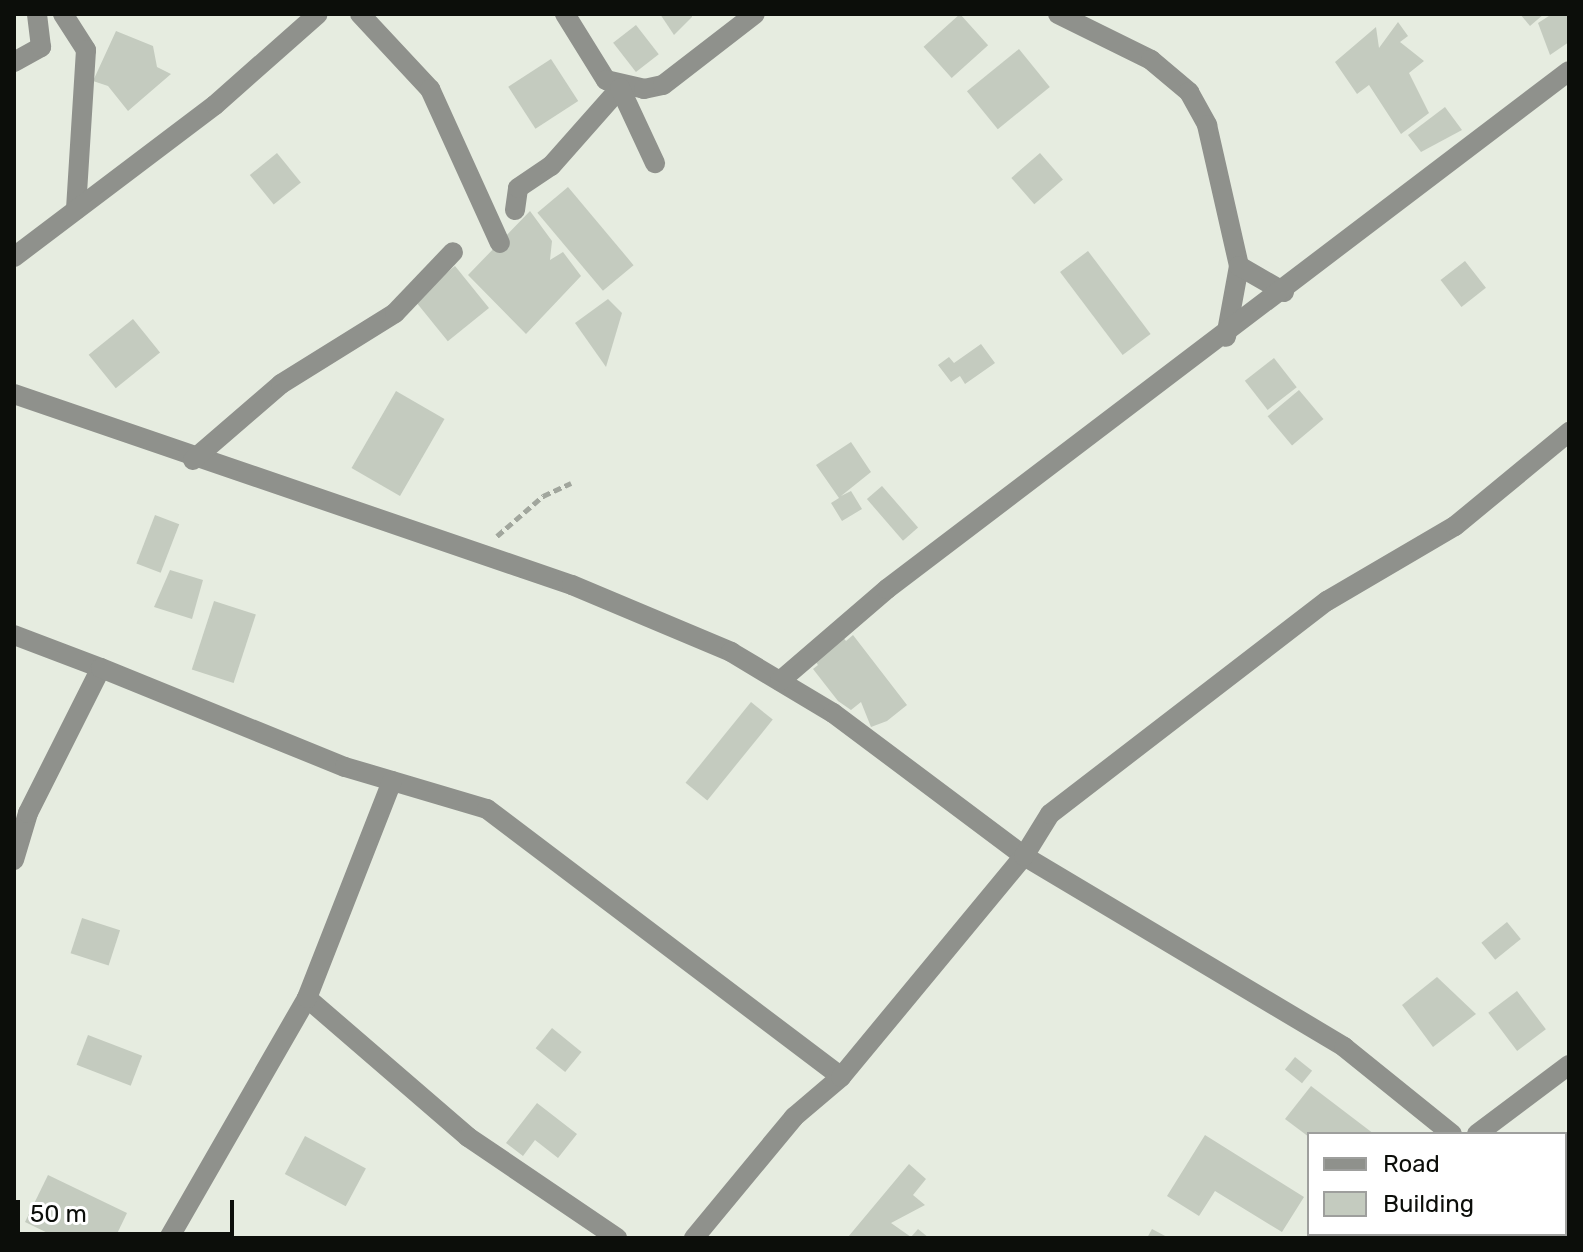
<!DOCTYPE html>
<html>
<head>
<meta charset="utf-8">
<style>
	body { margin:0 }
	#map { position:relative; width:1583px; height:1252px; overflow:hidden; background:#e6ece0; font-family:Rubik,sans-serif }
	div>[style] { position:absolute }
	.building>* { inset:0; background:#c4cbbf; transform-origin:0 0 }
	.path>* { height:5px; margin-top:-2.5px; transform-origin:0; background:repeating-linear-gradient(90deg,#a1a69d 0 8px,transparent 0 12px) }
	.street>* { height:20px; margin:-10px; padding:0 10px; transform-origin:10px; border-radius:10px; background:#8f918c }
	span { translate:-50% -50%; white-space:nowrap; text-align:center; line-height:1.15; -webkit-text-stroke:7px #fff; paint-order:stroke }
	.frame { position:absolute; inset:0; border:16px solid #0c0e0a; pointer-events:none }
	.legend { position:absolute; left:1307px; top:1132px; width:260px; height:104px; box-sizing:border-box; background:#fff; border:2px solid #9e9f9d; margin:0; padding:10px 14px; list-style:none; font-size:24px; color:#0c0e0a }
	.legend li { display:flex; align-items:center; gap:16px; height:40px }
	.legend b { width:40px; border:2px solid #9e9f9d }
	.scale { position:absolute; left:16px; top:1200px; width:218px; height:36px; box-sizing:border-box; border:4px solid #0c0e0a; border-top:0; padding-left:10px; font-size:24px; line-height:28px; white-space:nowrap; color:#0c0e0a; -webkit-text-stroke:6px #fff; paint-order:stroke }
</style>
</head>
<body>
<div id="map">
	<div class="building">
		<div style="clip-path:polygon(660px 14px,692px 14px,692px 17px,674px 35px)"></div>
		<div style="left:960px;top:14px;width:42px;height:49px;rotate:48deg"></div>
		<div style="clip-path:polygon(1520px 14px,1544px 14px,1530px 26px)"></div>
		<div style="clip-path:polygon(1552px 14px,1569px 14px,1569px 42px,1550px 55px,1538px 23px)"></div>
		<div style="clip-path:polygon(1398px 22px,1408px 36px,1400px 42px,1424px 61px,1409px 73px,1429px 113px,1401px 134px,1369px 85px,1357px 94px,1335px 62px,1376px 27px,1379px 48px)"></div>
		<div style="left:636px;top:25px;width:37px;height:29px;rotate:52deg"></div>
		<div style="clip-path:polygon(116px 31px,153px 46px,157px 67px,171px 74px,128px 111px,108px 86px,93px 81px)"></div>
		<div style="left:1019px;top:49px;width:49px;height:67px;rotate:51deg"></div>
		<div style="left:551px;top:59px;width:50px;height:51px;rotate:57deg"></div>
		<div style="clip-path:polygon(1445px 107px,1462px 130px,1421px 152px,1408px 135px)"></div>
		<div style="left:277px;top:153px;width:38px;height:35px;rotate:51deg"></div>
		<div style="left:1040px;top:153px;width:35px;height:38px;rotate:49deg"></div>
		<div style="left:568px;top:187px;width:102px;height:40px;rotate:50deg"></div>
		<div style="clip-path:polygon(530px 211px,552px 241px,550px 260px,563px 252px,581px 276px,526px 334px,468px 275px)"></div>
		<div style="left:1088px;top:251px;width:104px;height:35px;rotate:53deg"></div>
		<div style="left:1465px;top:261px;width:34px;height:31px;rotate:52deg"></div>
		<div style="left:455px;top:266px;width:54px;height:53px;rotate:51deg"></div>
		<div style="clip-path:polygon(608px 299px,622px 313px,606px 367px,575px 323px)"></div>
		<div style="left:133px;top:319px;width:43px;height:57px;rotate:51deg"></div>
		<div style="clip-path:polygon(981px 344px,995px 363px,965px 384px,960px 376px,951px 382px,938px 365px,949px 357px,954px 363px)"></div>
		<div style="left:1274px;top:358px;width:37px;height:37px;rotate:52deg"></div>
		<div style="left:1299px;top:390px;width:38px;height:41px;rotate:50deg"></div>
		<div style="left:396px;top:391px;width:56px;height:89px;rotate:30deg"></div>
		<div style="clip-path:polygon(851px 442px,871px 472px,841px 496px,851px 491px,862px 509px,842px 521px,831px 503px,839px 498px,816px 465px)"></div>
		<div style="left:882px;top:486px;width:55px;height:20px;rotate:49deg"></div>
		<div style="left:155px;top:515px;width:26px;height:52px;rotate:21deg"></div>
		<div style="clip-path:polygon(170px 570px,203px 580px,192px 619px,154px 607px)"></div>
		<div style="left:214px;top:601px;width:44px;height:72px;rotate:18deg"></div>
		<div style="clip-path:polygon(838px 631px,846px 641px,853px 635px,907px 705px,887px 721px,871px 727px,861px 702px,851px 710px,838px 701px,813px 669px,818px 665px,812px 657px)"></div>
		<div style="left:751px;top:702px;width:28px;height:104px;rotate:39deg"></div>
		<div style="left:82px;top:918px;width:40px;height:37px;rotate:18deg"></div>
		<div style="left:1507px;top:922px;width:22px;height:33px;rotate:51deg"></div>
		<div style="clip-path:polygon(1437px 977px,1476px 1014px,1433px 1047px,1402px 1005px)"></div>
		<div style="left:1517px;top:991px;width:48px;height:36px;rotate:53deg"></div>
		<div style="left:552px;top:1028px;width:38px;height:26px;rotate:39deg"></div>
		<div style="left:88px;top:1035px;width:58px;height:32px;rotate:21deg"></div>
		<div style="left:1295px;top:1057px;width:22px;height:16px;rotate:39deg"></div>
		<div style="clip-path:polygon(1311px 1086px,1374px 1134px,1309px 1137px,1285px 1119px)"></div>
		<div style="clip-path:polygon(537px 1103px,577px 1134px,558px 1158px,535px 1140px,523px 1156px,506px 1143px)"></div>
		<div style="clip-path:polygon(1205px 1135px,1304px 1197px,1282px 1232px,1215px 1191px,1199px 1216px,1167px 1196px)"></div>
		<div style="left:305px;top:1136px;width:69px;height:43px;rotate:28deg"></div>
		<div style="clip-path:polygon(909px 1164px,926px 1179px,913px 1195px,925px 1205px,891px 1223px,911px 1237px,918px 1229px,929px 1238px,848px 1237px)"></div>
		<div style="clip-path:polygon(48px 1175px,127px 1213px,115px 1238px,58px 1238px,25px 1222px)"></div>
		<div style="clip-path:polygon(1152px 1229px,1169px 1238px,1147px 1238px)"></div>
		<div style="clip-path:polygon(14px 1230px,31px 1238px,14px 1238px)"></div>
	</div>
	<div class="path">
		<div style="left:497px;top:536px;width:61px;rotate:-41deg"></div>
		<div style="left:543px;top:496px;width:31px;rotate:-25deg"></div>
	</div>
	<div class="street">
		<div style="left:63px;top:14px;width:43px;rotate:57.4deg"></div>
		<div style="left:86px;top:50px;width:160px;rotate:93.6deg"></div>
		<div style="left:360px;top:14px;width:103px;rotate:47deg"></div>
		<div style="left:430px;top:89px;width:169px;rotate:65.6deg"></div>
		<div style="left:565px;top:14px;width:78px;rotate:58.2deg"></div>
		<div style="left:606px;top:80px;width:39px;rotate:13deg"></div>
		<div style="left:644px;top:89px;width:19px;rotate:-12deg"></div>
		<div style="left:663px;top:85px;width:116px;rotate:-37.7deg"></div>
		<div style="left:1058px;top:14px;width:104px;rotate:26.3deg"></div>
		<div style="left:1151px;top:60px;width:50px;rotate:40.1deg"></div>
		<div style="left:1189px;top:92px;width:38px;rotate:61deg"></div>
		<div style="left:1207px;top:125px;width:145px;rotate:77.2deg"></div>
		<div style="left:1239px;top:266px;width:72px;rotate:100.4deg"></div>
		<div style="left:14px;top:62px;width:31px;rotate:-29deg"></div>
		<div style="left:41px;top:47px;width:33px;rotate:-97deg"></div>
		<div style="left:515px;top:210px;width:22px;rotate:-82deg"></div>
		<div style="left:518px;top:188px;width:40px;rotate:-34deg"></div>
		<div style="left:551px;top:166px;width:104px;rotate:-48.5deg"></div>
		<div style="left:620px;top:88px;width:83px;rotate:65deg"></div>
		<div style="left:14px;top:257px;width:252px;rotate:-37.1deg"></div>
		<div style="left:215px;top:105px;width:137px;rotate:-41.5deg"></div>
		<div style="left:1239px;top:266px;width:52px;rotate:30deg"></div>
		<div style="left:14px;top:394px;width:590px;rotate:18.9deg"></div>
		<div style="left:572px;top:585px;width:173px;rotate:22.8deg"></div>
		<div style="left:731px;top:652px;width:119px;rotate:30.9deg"></div>
		<div style="left:833px;top:713px;width:239px;rotate:36.8deg"></div>
		<div style="left:1024px;top:856px;width:373px;rotate:30.8deg"></div>
		<div style="left:1344px;top:1047px;width:139px;rotate:38.9deg"></div>
		<div style="left:193px;top:460px;width:116px;rotate:-40.8deg"></div>
		<div style="left:281px;top:384px;width:134px;rotate:-31.9deg"></div>
		<div style="left:395px;top:313px;width:84px;rotate:-46.4deg"></div>
		<div style="left:14px;top:635px;width:93px;rotate:20.8deg"></div>
		<div style="left:780px;top:681px;width:141px;rotate:-40.7deg"></div>
		<div style="left:887px;top:589px;width:856px;rotate:-37.22deg"></div>
		<div style="left:14px;top:860px;width:49px;rotate:-73.4deg"></div>
		<div style="left:28px;top:813px;width:162px;rotate:-63.3deg"></div>
		<div style="left:101px;top:668px;width:263px;rotate:22.1deg"></div>
		<div style="left:345px;top:767px;width:148px;rotate:16.5deg"></div>
		<div style="left:487px;top:809px;width:444px;rotate:37.1deg"></div>
		<div style="left:307px;top:998px;width:213px;rotate:40.8deg"></div>
		<div style="left:468px;top:1137px;width:180px;rotate:34.1deg"></div>
		<div style="left:1477px;top:1134px;width:115px;rotate:-36.9deg"></div>
		<div style="left:1561px;top:1234px;width:6px;rotate:45deg"></div>
		<div style="left:169px;top:1238px;width:277px;rotate:-60.1deg"></div>
		<div style="left:307px;top:998px;width:233px;rotate:-68.6deg"></div>
		<div style="left:694px;top:1238px;width:157px;rotate:-50.4deg"></div>
		<div style="left:794px;top:1117px;width:62px;rotate:-40.4deg"></div>
		<div style="left:841px;top:1077px;width:287px;rotate:-50.4deg"></div>
		<div style="left:1024px;top:856px;width:49px;rotate:-58.2deg"></div>
		<div style="left:1050px;top:814px;width:349px;rotate:-37.6deg"></div>
		<div style="left:1327px;top:601px;width:148px;rotate:-30.4deg"></div>
		<div style="left:1455px;top:526px;width:148px;rotate:-39.5deg"></div>
	</div>
	<div class="frame"></div>
	<ul class="legend">
	<li><b style="height:10px;background:#8f918c"></b>Road</li>
	<li><b style="height:22px;background:#c4cbbf"></b>Building</li>
	</ul>
	<div class="scale">50 m</div>
</div>
</body>
</html>
